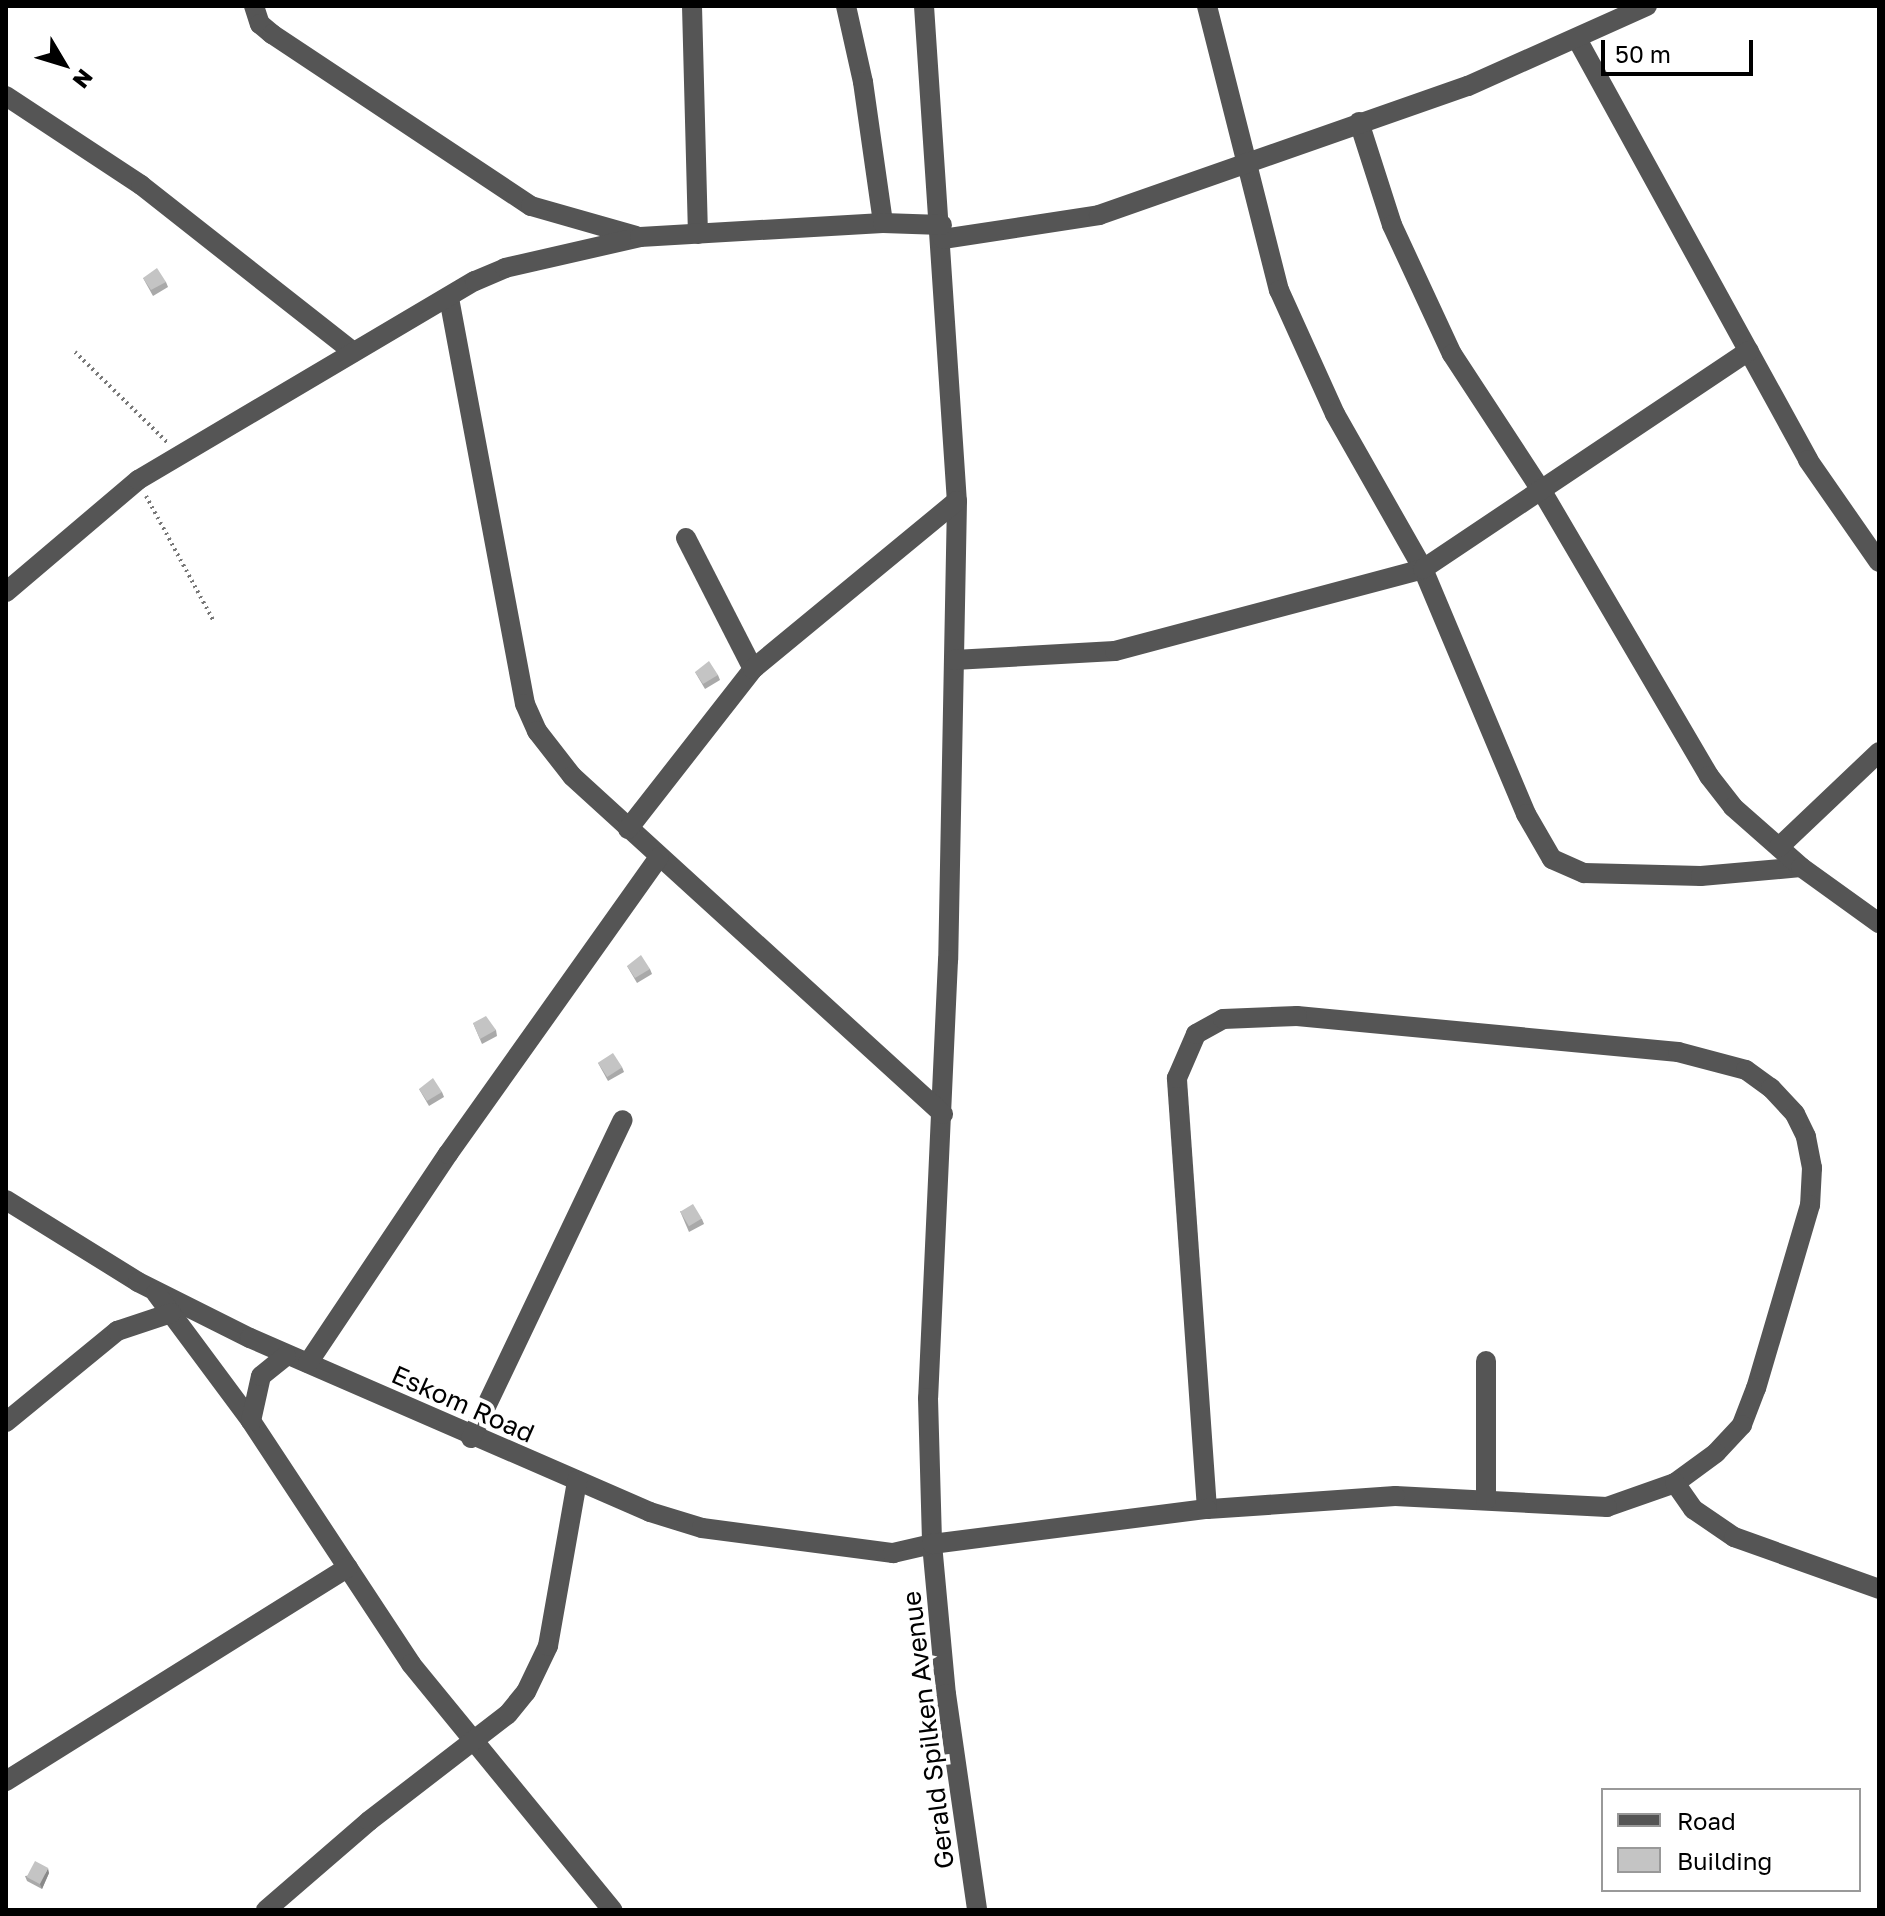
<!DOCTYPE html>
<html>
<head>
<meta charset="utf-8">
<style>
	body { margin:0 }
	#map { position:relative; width:1885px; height:1916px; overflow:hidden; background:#fff; font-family:"Golos Text",sans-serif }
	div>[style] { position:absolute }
	.path>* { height:4px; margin-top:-2px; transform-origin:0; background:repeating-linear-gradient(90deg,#777 0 2px,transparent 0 6px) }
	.minor>* { height:20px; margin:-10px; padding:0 10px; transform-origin:10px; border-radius:10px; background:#555 }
	.wall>* { inset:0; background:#a9a9a9 }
	.shaded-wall>* { inset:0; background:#898989 }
	.building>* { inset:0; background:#c4c4c4; transform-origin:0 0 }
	span { translate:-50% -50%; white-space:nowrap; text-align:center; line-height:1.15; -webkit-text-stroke:8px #fff; paint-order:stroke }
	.street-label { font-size:26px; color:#000 }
	.frame { position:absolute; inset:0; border:8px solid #000; pointer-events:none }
	.legend { position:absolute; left:1601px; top:1788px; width:260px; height:104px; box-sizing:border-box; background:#fff; border:2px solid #999; margin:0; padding:10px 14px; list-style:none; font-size:24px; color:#000 }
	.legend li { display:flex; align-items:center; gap:16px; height:40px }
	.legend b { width:40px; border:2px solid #999 }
	.north { position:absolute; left:24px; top:24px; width:80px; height:80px; -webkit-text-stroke:6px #fff; paint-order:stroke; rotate:128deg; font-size:22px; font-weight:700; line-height:32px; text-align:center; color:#000 }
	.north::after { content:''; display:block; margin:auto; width:28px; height:36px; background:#000; clip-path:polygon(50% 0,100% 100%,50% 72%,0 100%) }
	.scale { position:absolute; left:1601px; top:40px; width:152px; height:36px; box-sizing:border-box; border:4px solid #000; border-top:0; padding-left:10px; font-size:24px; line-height:28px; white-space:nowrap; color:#000; -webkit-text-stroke:6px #fff; paint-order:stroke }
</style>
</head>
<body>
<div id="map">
	<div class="path">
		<div style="left:75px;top:352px;width:130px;rotate:44.4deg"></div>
		<div style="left:146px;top:496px;width:143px;rotate:61.6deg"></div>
	</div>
	<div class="minor">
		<div style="left:254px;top:6px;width:19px;rotate:72deg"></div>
		<div style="left:260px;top:24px;width:16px;rotate:40deg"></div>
		<div style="left:272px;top:34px;width:311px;rotate:33.6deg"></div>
		<div style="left:531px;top:206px;width:109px;rotate:15.9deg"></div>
		<div style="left:692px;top:6px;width:228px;rotate:88.5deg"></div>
		<div style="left:846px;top:6px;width:78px;rotate:77.4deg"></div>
		<div style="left:863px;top:82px;width:142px;rotate:81.9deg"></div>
		<div style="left:924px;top:6px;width:496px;rotate:86.2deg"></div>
		<div style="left:957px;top:501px;width:459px;rotate:91.1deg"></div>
		<div style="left:948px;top:960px;width:438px;rotate:92.6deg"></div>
		<div style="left:928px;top:1398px;width:146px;rotate:88.4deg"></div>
		<div style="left:932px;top:1544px;width:151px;rotate:84.7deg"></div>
		<div style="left:946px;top:1694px;width:218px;rotate:81.8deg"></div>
		<div style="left:1207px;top:6px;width:293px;rotate:75.8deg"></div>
		<div style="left:1279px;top:290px;width:136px;rotate:65.7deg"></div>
		<div style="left:1335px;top:414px;width:178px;rotate:60.4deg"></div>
		<div style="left:1423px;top:569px;width:266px;rotate:67.2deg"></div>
		<div style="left:1526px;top:814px;width:52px;rotate:60deg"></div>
		<div style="left:1552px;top:859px;width:35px;rotate:24deg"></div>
		<div style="left:1584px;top:873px;width:117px;rotate:1.5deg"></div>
		<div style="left:1701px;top:876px;width:100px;rotate:-5.1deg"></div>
		<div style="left:1577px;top:39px;width:480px;rotate:61.2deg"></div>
		<div style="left:1808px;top:460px;width:124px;rotate:55.2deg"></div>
		<div style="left:6px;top:96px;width:162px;rotate:33.4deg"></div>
		<div style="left:141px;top:185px;width:270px;rotate:38.2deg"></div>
		<div style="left:1359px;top:122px;width:108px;rotate:72.2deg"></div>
		<div style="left:1392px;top:225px;width:142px;rotate:65.1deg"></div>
		<div style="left:1452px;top:354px;width:166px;rotate:56.8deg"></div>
		<div style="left:1543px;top:493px;width:328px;rotate:59.6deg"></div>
		<div style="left:1709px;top:776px;width:39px;rotate:52deg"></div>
		<div style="left:1733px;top:807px;width:91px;rotate:41.4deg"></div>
		<div style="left:1801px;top:867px;width:96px;rotate:35.7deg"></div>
		<div style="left:943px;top:239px;width:158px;rotate:-8.7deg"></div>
		<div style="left:1099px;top:215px;width:391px;rotate:-19.3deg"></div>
		<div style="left:1468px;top:86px;width:196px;rotate:-24.1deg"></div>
		<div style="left:449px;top:298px;width:413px;rotate:79.4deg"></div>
		<div style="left:525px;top:704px;width:30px;rotate:66deg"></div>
		<div style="left:537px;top:731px;width:57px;rotate:52.1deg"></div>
		<div style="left:572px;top:776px;width:502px;rotate:42.34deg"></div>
		<div style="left:686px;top:538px;width:147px;rotate:62.9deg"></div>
		<div style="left:6px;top:592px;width:173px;rotate:-40.3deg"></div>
		<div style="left:138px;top:480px;width:391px;rotate:-30.6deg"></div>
		<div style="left:475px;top:281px;width:33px;rotate:-23deg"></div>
		<div style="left:505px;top:268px;width:139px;rotate:-12.9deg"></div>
		<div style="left:640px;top:237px;width:243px;rotate:-3.3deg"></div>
		<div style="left:883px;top:223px;width:59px;rotate:1.9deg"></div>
		<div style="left:954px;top:660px;width:161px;rotate:-3.2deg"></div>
		<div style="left:1115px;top:651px;width:319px;rotate:-14.9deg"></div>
		<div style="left:1423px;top:569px;width:392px;rotate:-33.8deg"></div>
		<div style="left:628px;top:829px;width:203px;rotate:-52deg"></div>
		<div style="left:753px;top:669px;width:264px;rotate:-39.5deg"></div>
		<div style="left:1779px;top:847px;width:138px;rotate:-43.5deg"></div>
		<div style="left:1297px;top:1016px;width:383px;rotate:5.4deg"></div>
		<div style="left:1678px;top:1052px;width:70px;rotate:14.8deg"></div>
		<div style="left:1746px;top:1070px;width:31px;rotate:36deg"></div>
		<div style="left:1771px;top:1088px;width:35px;rotate:47deg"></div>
		<div style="left:1795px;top:1114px;width:25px;rotate:64deg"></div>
		<div style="left:1806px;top:1137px;width:32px;rotate:79deg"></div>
		<div style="left:1812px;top:1168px;width:37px;rotate:93deg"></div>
		<div style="left:1810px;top:1205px;width:191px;rotate:106.4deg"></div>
		<div style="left:1756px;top:1388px;width:40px;rotate:111deg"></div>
		<div style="left:1742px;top:1425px;width:38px;rotate:133deg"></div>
		<div style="left:1716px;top:1453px;width:51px;rotate:143.8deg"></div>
		<div style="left:1675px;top:1483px;width:72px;rotate:160.6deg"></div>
		<div style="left:1607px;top:1507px;width:212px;rotate:-177deg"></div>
		<div style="left:1395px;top:1496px;width:188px;rotate:176deg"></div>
		<div style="left:1207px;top:1509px;width:432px;rotate:-94deg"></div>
		<div style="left:1177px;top:1078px;width:48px;rotate:-66.6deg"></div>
		<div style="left:1196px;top:1034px;width:31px;rotate:-29deg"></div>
		<div style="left:1223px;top:1019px;width:74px;rotate:-2.3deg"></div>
		<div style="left:6px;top:1200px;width:155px;rotate:31.8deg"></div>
		<div style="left:138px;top:1282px;width:125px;rotate:26.6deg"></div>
		<div style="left:250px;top:1338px;width:436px;rotate:23.5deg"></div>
		<div style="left:650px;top:1512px;width:54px;rotate:17.1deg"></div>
		<div style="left:702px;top:1528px;width:193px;rotate:7.5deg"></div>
		<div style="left:893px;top:1553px;width:40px;rotate:-13deg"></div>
		<div style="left:932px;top:1544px;width:277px;rotate:-7.3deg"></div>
		<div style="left:156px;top:1293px;width:159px;rotate:53.4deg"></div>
		<div style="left:251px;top:1421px;width:291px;rotate:56.6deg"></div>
		<div style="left:411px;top:1664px;width:318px;rotate:50.7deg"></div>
		<div style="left:308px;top:1363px;width:252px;rotate:-56.2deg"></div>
		<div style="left:448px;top:1154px;width:364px;rotate:-54.6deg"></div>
		<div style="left:251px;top:1421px;width:46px;rotate:-77.5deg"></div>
		<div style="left:261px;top:1376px;width:32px;rotate:-39deg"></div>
		<div style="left:6px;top:1422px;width:144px;rotate:-39.3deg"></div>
		<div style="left:117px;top:1331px;width:57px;rotate:-18.4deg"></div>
		<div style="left:471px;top:1438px;width:352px;rotate:-64.5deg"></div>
		<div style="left:1675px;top:1483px;width:32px;rotate:55deg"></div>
		<div style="left:1693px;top:1509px;width:50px;rotate:34.3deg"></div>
		<div style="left:1734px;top:1537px;width:154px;rotate:19.7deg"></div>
		<div style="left:1486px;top:1500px;width:139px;rotate:-90deg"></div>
		<div style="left:6px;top:1781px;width:403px;rotate:-32deg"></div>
		<div style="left:266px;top:1910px;width:136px;rotate:-40.8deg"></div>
		<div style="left:369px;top:1821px;width:175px;rotate:-37.6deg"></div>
		<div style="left:508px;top:1714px;width:28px;rotate:-51deg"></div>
		<div style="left:526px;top:1692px;width:51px;rotate:-64.4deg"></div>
		<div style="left:548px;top:1646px;width:168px;rotate:-80deg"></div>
	</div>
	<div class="wall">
		<div style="clip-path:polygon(143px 278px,166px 282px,168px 287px,153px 296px)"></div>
		<div style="clip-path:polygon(695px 672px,718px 675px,720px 680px,705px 689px)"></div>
		<div style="clip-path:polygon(627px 966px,650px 969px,652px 974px,637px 983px)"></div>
		<div style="clip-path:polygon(473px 1023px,496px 1030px,497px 1036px,482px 1044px)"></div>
		<div style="clip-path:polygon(598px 1063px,622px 1067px,624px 1072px,608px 1081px)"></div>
		<div style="clip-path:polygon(419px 1089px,442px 1092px,444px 1097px,429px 1106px)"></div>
		<div style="clip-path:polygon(680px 1211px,702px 1219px,704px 1224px,689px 1232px)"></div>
		<div style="clip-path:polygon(49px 1873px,42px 1889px,27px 1881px,25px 1876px)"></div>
	</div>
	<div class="shaded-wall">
		<div style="clip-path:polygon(48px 1868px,49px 1873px,42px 1889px,40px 1884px)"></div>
	</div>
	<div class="building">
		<div style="clip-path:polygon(157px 268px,166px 282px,151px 290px,143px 278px)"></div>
		<div style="clip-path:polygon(709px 661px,718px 675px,703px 684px,695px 672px)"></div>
		<div style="clip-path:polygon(641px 955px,650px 969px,635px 978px,627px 966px)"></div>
		<div style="clip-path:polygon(486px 1016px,496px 1030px,480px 1039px,473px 1023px)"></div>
		<div style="left:613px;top:1053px;width:17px;height:18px;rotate:57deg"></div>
		<div style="clip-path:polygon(433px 1078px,442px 1092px,427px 1101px,419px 1089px)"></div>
		<div style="left:693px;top:1204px;width:17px;height:15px;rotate:59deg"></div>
		<div style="left:35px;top:1861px;width:15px;height:18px;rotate:28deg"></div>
	</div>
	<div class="street-label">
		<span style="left:463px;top:1404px;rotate:24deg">Eskom Road</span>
		<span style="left:928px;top:1730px;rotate:-97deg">Gerald Spilken Avenue</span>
	</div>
	<div class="frame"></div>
	<ul class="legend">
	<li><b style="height:10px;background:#555"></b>Road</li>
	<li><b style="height:22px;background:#c4c4c4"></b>Building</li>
	</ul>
	<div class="north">N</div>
	<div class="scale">50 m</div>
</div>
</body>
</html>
